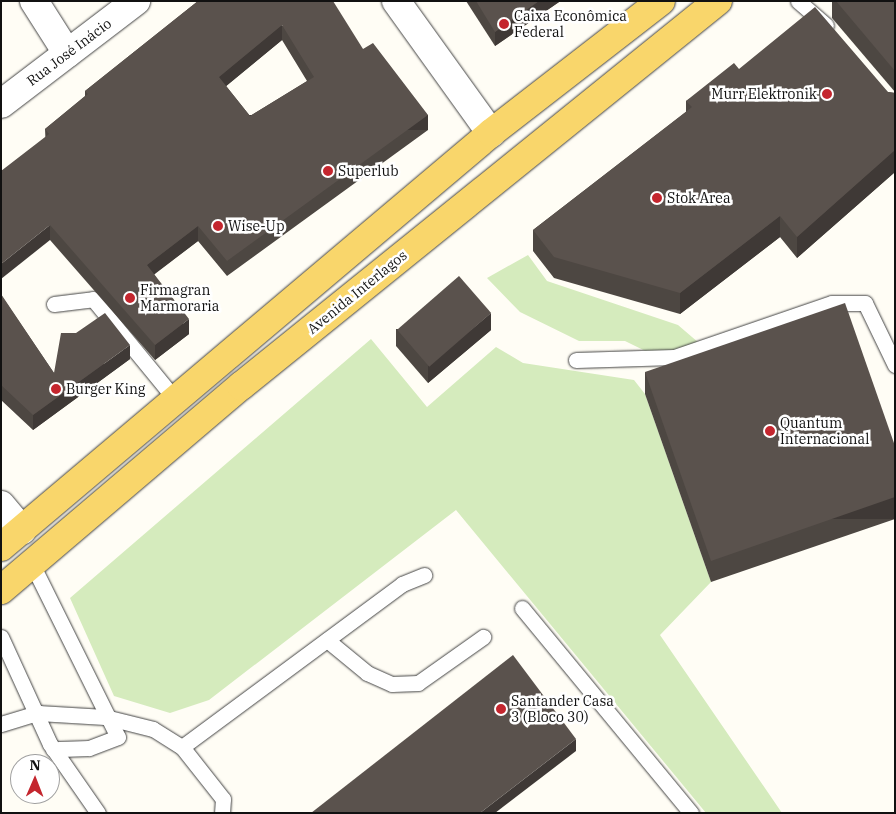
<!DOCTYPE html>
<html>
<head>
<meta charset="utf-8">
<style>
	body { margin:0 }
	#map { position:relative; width:896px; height:814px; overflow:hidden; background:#fffdf5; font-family:"IBM Plex Serif",serif }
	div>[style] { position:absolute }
	.green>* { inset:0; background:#d5ebbd }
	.roads { filter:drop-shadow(0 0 1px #444) drop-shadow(0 0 1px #444) }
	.lane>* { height:15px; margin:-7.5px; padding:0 7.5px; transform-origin:7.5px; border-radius:7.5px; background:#fff }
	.street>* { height:28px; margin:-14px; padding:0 14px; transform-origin:14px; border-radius:14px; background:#fff }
	.primary>* { height:28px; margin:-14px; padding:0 14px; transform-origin:14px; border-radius:14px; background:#f9d66b }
	.wall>* { inset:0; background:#4d4742 }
	.shaded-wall>* { inset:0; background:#3f3936; transform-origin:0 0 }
	.building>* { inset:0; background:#5a524d; transform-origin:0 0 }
	.dots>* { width:14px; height:14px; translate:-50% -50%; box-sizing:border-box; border:2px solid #fff; border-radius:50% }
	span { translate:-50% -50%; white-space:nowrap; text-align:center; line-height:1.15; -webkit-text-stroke:5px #fff; paint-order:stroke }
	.poi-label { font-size:14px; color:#111 }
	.left { translate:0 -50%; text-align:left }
	.right { translate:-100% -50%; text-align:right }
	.street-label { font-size:14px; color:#111 }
	.frame { position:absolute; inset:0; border:2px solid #111; pointer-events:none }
	.north { position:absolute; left:10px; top:754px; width:50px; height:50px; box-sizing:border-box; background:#fff; border:1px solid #a0a0a0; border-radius:50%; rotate:1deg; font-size:14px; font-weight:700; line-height:20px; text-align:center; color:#111 }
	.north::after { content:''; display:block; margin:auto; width:18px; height:22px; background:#c4262e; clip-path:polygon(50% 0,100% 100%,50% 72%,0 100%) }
</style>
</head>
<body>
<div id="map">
	<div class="green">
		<div style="clip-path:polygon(528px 255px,547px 281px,678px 325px,706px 349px,676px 366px,625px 341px,579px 341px,520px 312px,487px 278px)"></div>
		<div style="clip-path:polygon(371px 339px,427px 407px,496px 347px,523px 363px,634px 380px,645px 394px,711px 582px,660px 635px,782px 813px,706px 813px,456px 510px,209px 700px,170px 713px,114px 696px,70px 598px)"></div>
	</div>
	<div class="roads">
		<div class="lane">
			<div style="left:798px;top:1px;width:37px;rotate:41deg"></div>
			<div style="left:54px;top:304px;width:39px;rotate:-7deg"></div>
			<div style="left:93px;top:299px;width:128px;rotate:50.7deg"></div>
			<div style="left:576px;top:360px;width:98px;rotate:-1.8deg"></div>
			<div style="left:674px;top:357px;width:167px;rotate:-18.9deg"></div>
			<div style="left:832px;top:303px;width:33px"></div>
			<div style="left:865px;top:303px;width:69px;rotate:64.2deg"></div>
			<div style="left:32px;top:564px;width:193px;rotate:63.6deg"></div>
			<div style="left:118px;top:737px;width:31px;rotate:159deg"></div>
			<div style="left:89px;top:748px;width:36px;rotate:178deg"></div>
			<div style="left:522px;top:608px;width:266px;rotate:50.5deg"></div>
			<div style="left:1px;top:637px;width:118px;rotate:65.4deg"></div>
			<div style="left:50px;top:744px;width:84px;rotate:55.2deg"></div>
			<div style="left:327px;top:640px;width:52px;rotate:39.5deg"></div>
			<div style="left:367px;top:673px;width:27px;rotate:24deg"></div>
			<div style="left:392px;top:684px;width:26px;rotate:-2deg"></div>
			<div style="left:418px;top:683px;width:80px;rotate:-35.3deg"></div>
			<div style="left:1px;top:724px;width:39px;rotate:-17deg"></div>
			<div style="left:38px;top:713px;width:67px;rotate:3.4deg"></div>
			<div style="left:105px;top:717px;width:49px;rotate:14deg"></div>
			<div style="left:153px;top:729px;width:34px;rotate:32deg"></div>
			<div style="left:182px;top:747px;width:66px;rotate:51.7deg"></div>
			<div style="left:223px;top:799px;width:14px;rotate:94deg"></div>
			<div style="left:182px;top:747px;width:274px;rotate:-36.5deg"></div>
			<div style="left:402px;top:584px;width:24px;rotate:-22deg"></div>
		</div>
		<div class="street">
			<div style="left:34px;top:1px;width:62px;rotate:57.6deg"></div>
			<div style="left:396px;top:1px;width:163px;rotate:54.3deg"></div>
			<div style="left:1px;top:104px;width:170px;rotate:-37.3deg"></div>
			<div style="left:1px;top:505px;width:33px;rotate:50deg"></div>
		</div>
		<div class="primary">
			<div style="left:1px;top:547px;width:641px;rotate:-40.19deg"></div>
			<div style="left:491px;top:133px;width:215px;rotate:-37.8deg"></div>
			<div style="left:1px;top:590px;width:315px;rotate:-40.4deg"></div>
			<div style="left:241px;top:386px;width:613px;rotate:-38.91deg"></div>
		</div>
	</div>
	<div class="wall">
		<div style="clip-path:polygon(evenodd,198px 1px,363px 49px,428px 130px,227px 276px,198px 241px,154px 274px,189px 334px,155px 360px,50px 240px,45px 129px,85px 96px,85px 91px,198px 1px,282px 40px,307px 81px,250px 116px,226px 86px,282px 40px)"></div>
		<div style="clip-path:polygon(466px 1px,559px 1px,559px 2px,495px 46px)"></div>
		<div style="clip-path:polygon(832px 1px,895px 1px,895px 92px,832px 18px)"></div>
		<div style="clip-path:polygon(739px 69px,895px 93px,895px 172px,797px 258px,780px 237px,680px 314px,554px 278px,533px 251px,533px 230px,686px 112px,686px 101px)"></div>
		<div style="clip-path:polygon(1px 295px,54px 373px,130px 359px,33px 430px,1px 400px)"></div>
		<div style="clip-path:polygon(396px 329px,491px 330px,428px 383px,396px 346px)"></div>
		<div style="clip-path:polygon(645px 372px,895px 446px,895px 519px,711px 582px,645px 394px)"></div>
	</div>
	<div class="shaded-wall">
		<div style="clip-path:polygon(539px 1px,559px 2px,495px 46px,495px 32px)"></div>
		<div style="clip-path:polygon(282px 25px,282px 40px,219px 92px,219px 77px)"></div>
		<div style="left:428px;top:115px;width:15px;height:248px;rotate:90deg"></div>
		<div style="clip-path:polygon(895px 150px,895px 172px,797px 258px,797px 237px)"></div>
		<div style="clip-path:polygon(780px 216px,780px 237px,680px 314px,680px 293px)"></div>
		<div style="clip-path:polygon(50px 225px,50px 240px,1px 279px,1px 264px)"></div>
		<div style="clip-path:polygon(198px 226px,198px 241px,147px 280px,147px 265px)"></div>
		<div style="clip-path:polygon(491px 313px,491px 330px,428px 383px,428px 366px)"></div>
		<div style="clip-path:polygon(189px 319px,189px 334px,155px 360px,155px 345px)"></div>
		<div style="clip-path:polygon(130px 345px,130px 359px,33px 430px,33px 415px)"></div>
		<div style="left:895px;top:497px;width:22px;height:195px;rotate:90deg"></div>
		<div style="clip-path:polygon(576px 739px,576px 751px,495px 813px,480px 813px)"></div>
	</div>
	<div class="building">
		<div style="clip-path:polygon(evenodd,198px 1px,333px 1px,363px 49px,373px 43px,428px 115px,227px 261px,198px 226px,147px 265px,189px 319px,155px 345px,50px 225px,1px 264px,1px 171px,49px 134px,45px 129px,88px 94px,85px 91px,198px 1px,282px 25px,314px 77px,250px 116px,219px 77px,282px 25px)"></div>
		<div style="clip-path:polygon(476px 1px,539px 1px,495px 32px)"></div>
		<div style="clip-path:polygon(836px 1px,895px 1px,895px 71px)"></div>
		<div style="clip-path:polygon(815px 7px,888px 92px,895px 93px,895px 150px,797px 237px,780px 216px,680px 293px,554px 257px,533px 230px,692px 107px,686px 101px,734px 63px,739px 69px)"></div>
		<div style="left:459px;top:276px;width:49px;height:82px;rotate:49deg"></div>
		<div style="clip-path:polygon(1px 294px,54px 373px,61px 333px,76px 333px,105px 313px,130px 345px,33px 415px,1px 385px)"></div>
		<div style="clip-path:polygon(845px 303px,895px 446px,895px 497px,711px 561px,645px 372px)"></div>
		<div style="clip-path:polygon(513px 655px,576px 739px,480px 813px,311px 813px)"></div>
	</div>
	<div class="dots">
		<div style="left:504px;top:24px;background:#c4262e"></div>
		<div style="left:827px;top:94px;background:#c4262e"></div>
		<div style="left:328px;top:171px;background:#c4262e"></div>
		<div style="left:657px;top:198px;background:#c4262e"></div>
		<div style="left:218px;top:226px;background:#c4262e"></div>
		<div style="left:130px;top:298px;background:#c4262e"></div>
		<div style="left:56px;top:389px;background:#c4262e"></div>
		<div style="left:770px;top:431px;background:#c4262e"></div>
		<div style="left:501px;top:709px;background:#c4262e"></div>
	</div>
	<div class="poi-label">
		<span class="left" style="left:514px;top:24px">Caixa Econômica<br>Federal</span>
		<span class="right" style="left:817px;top:94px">Murr Elektronik</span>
		<span class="left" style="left:338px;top:171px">Superlub</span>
		<span class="left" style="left:667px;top:198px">Stok Area</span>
		<span class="left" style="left:228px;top:226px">Wise-Up</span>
		<span class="left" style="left:140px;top:298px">Firmagran<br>Marmoraria</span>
		<span class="left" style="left:66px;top:389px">Burger King</span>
		<span class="left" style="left:780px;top:431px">Quantum<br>Internacional</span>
		<span class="left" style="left:511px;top:709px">Santander Casa<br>3 (Bloco 30)</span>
	</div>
	<div class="street-label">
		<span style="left:69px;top:52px;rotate:-37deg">Rua José Inácio</span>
		<span style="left:357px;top:292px;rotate:-39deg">Avenida Interlagos</span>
	</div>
	<div class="frame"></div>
	<div class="north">N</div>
</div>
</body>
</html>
